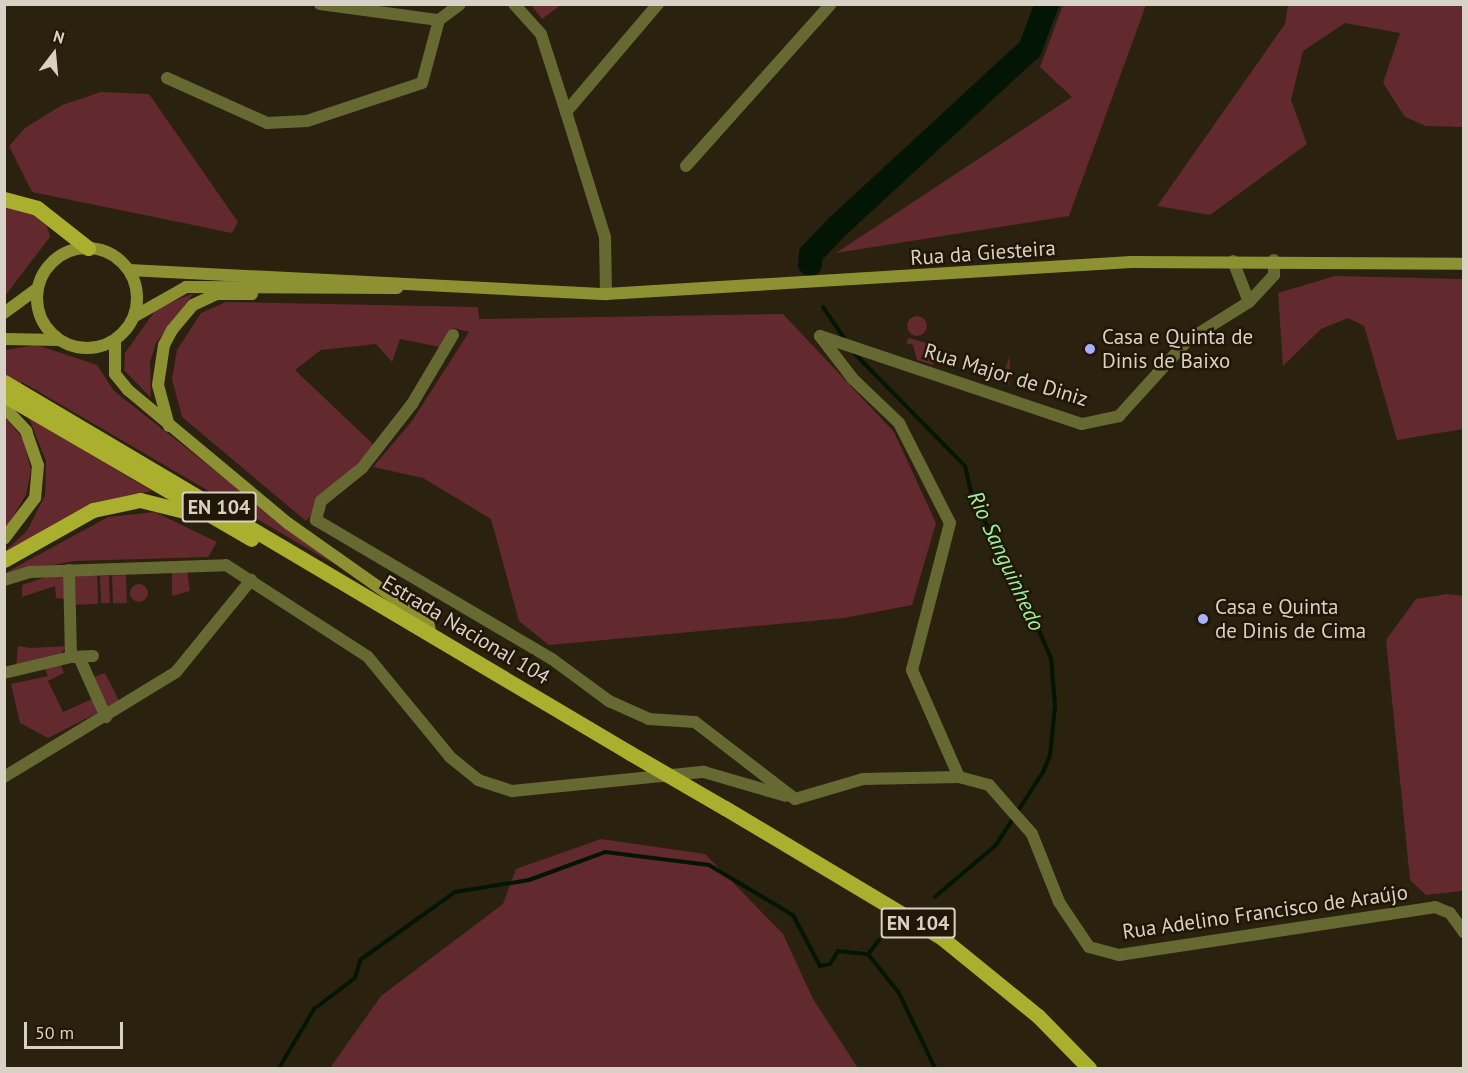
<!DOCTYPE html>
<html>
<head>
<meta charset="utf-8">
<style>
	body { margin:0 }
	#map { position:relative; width:1468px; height:1073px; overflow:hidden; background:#2b210f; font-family:"PT Sans",sans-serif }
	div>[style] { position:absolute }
	.green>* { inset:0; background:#62292f; transform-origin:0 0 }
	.round { border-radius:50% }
	.stream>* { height:4px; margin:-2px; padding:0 2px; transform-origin:2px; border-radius:2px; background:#031504 }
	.river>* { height:24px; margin:-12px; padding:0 12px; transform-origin:12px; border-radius:12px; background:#031504 }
	.minor>* { height:12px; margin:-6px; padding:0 6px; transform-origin:6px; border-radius:6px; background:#666932 }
	.tertiary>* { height:12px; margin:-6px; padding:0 6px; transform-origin:6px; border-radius:6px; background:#666932 }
	.secondary>* { height:12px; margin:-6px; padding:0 6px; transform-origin:6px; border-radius:6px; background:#8c9232 }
	.secondary>.ring { margin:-6px; padding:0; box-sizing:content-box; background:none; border:12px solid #8c9232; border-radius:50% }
	.primary>* { height:15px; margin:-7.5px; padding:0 7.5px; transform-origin:7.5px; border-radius:7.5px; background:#aab02d }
	.primary-bridge>* { height:15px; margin:-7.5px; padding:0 7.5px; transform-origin:7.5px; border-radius:7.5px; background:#aab02d }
	.dots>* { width:16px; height:16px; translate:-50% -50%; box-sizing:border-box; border:3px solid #211706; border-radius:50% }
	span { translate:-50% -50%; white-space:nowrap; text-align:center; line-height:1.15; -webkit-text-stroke:5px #211706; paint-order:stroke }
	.shield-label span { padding:2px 4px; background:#211706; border:2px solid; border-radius:4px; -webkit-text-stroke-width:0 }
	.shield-label { font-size:20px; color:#d7d1c6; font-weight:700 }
	.street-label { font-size:21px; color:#d7d1c6 }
	.poi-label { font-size:21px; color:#d7d1c6 }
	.left { translate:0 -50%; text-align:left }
	.water-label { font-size:22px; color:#9af19c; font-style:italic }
	.frame { position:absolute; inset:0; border:6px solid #d7d1c6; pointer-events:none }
	.north { position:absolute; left:24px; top:24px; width:60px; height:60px; -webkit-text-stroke:4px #211706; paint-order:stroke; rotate:16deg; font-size:16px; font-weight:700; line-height:24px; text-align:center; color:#d7d1c6 }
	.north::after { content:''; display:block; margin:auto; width:21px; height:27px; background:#d7d1c6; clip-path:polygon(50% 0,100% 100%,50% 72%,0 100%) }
	.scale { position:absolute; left:24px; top:1022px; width:99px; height:27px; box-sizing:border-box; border:3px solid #d7d1c6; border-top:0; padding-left:8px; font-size:18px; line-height:21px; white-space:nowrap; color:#d7d1c6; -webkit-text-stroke:4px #211706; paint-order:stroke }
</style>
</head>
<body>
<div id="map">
	<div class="green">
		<div style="clip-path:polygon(531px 5px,561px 5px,542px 19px)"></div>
		<div style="clip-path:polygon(1063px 5px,1146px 5px,1069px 216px,836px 253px,1072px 97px,1040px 67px)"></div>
		<div style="clip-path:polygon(1288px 5px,1463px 5px,1463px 127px,1426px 126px,1405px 117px,1383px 83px,1400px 33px,1345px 23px,1303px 51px,1291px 100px,1307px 144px,1210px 215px,1157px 206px,1285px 24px)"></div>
		<div style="clip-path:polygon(101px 92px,149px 94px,238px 222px,232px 233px,32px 192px,9px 146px,25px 128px,62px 105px)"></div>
		<div style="clip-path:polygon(5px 203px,35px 215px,47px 226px,50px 237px,5px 296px)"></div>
		<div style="clip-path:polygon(1335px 276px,1463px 279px,1463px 429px,1397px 440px,1364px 326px,1348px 318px,1321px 329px,1283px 366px,1278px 293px)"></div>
		<div style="clip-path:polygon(194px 293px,156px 343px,150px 362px,151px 398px,124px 370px,125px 353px,157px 308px)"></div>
		<div style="clip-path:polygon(226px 302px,478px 307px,479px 319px,783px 314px,894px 432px,936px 523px,912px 605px,844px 618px,549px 645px,519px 621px,491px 519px,423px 478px,373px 467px,412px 421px,469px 332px,453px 328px,440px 347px,400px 339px,392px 362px,376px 344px,321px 350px,295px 370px,374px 445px,306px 521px,182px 417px,172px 379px,177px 350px,201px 313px)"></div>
		<div class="round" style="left:907px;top:316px;width:20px;height:20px"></div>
		<div style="clip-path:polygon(909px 338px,936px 346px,933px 365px,917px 360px,913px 345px,906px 343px)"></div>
		<div style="clip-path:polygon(37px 345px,97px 365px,114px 391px,334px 564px,22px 382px,5px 414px,5px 350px)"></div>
		<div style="clip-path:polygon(1010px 355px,1009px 385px,976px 375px,978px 368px,1003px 376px)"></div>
		<div style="clip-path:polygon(5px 417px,23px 439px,31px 470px,26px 495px,5px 530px)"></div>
		<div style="clip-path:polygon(29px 418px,152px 491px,105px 501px,5px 551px,27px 531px,45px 495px,46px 461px)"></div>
		<div style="clip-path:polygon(155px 512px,217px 542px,208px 557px,75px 561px,5px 573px,108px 517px)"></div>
		<div style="clip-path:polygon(172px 570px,187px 570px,190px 591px,172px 596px)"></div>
		<div style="left:97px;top:572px;width:32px;height:22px;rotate:88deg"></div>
		<div style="clip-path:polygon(58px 573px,64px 577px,66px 599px,56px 598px,55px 586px,22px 597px,22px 585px)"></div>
		<div style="left:126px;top:575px;width:28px;height:14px;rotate:88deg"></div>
		<div style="left:109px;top:576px;width:27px;height:9px;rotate:88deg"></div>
		<div class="round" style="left:130px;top:584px;width:18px;height:18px"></div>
		<div style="clip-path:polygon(1447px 594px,1463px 596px,1463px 891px,1426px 895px,1410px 880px,1386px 640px,1416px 599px)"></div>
		<div style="clip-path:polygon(18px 646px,31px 648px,67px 646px,60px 655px,16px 666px)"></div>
		<div style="clip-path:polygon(61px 665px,64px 673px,48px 681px,63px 712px,92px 699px,97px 713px,48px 738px,20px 723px,11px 684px,48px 676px,45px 669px)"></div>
		<div style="clip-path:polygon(105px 673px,119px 701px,107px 708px,94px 677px)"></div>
		<div style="clip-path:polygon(601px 839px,705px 854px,783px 934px,813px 999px,858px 1068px,330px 1068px,381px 996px,503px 904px,516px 869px)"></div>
	</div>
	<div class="stream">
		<div style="left:823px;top:307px;width:40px;rotate:56deg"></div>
		<div style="left:852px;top:351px;width:161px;rotate:45.5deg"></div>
		<div style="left:965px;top:466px;width:37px;rotate:77deg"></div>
		<div style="left:973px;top:502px;width:77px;rotate:59.4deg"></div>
		<div style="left:1012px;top:568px;width:98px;rotate:66.6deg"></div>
		<div style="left:1051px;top:658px;width:48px;rotate:85.2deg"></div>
		<div style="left:1055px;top:706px;width:49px;rotate:95.8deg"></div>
		<div style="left:1050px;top:755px;width:18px;rotate:112deg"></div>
		<div style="left:1043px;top:772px;width:87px;rotate:122.8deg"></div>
		<div style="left:996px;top:845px;width:80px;rotate:139.6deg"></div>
		<div style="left:879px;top:940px;width:18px;rotate:128deg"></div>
		<div style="left:868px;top:954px;width:50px;rotate:51.5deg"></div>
		<div style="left:899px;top:993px;width:83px;rotate:64.4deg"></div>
		<div style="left:279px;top:1068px;width:69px;rotate:-59.3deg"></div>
		<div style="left:314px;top:1009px;width:51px;rotate:-37.1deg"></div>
		<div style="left:355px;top:978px;width:19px;rotate:-74deg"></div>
		<div style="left:360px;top:960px;width:117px;rotate:-35.6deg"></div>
		<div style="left:455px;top:892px;width:75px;rotate:-9.2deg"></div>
		<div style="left:529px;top:880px;width:81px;rotate:-20.2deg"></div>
		<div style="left:605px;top:852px;width:105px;rotate:7.1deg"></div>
		<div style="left:709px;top:865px;width:98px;rotate:30.8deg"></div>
		<div style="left:793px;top:915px;width:58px;rotate:62.1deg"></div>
		<div style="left:820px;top:966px;width:10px;rotate:-11deg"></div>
		<div style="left:830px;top:964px;width:15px;rotate:-58deg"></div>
		<div style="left:838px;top:951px;width:30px;rotate:6deg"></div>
	</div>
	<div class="river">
		<div style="left:810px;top:264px;width:10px;rotate:-84deg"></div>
		<div style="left:811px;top:254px;width:39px;rotate:-46deg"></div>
		<div style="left:838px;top:226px;width:261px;rotate:-42.7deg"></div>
		<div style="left:1030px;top:49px;width:48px;rotate:-69.3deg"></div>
	</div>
	<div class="minor">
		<div style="left:320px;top:4px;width:120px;rotate:7.7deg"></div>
		<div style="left:439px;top:20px;width:26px;rotate:-37deg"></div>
		<div style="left:514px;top:4px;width:40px;rotate:48deg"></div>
		<div style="left:541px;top:34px;width:82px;rotate:72.2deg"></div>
		<div style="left:167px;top:78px;width:110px;rotate:24.2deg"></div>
		<div style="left:267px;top:123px;width:40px;rotate:-2.9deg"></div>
		<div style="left:307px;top:121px;width:121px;rotate:-18.3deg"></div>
		<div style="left:422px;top:83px;width:65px;rotate:-74.9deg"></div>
		<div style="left:686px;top:166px;width:217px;rotate:-48.2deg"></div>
		<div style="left:1233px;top:261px;width:44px;rotate:68.7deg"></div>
		<div style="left:453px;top:335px;width:80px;rotate:120.7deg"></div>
		<div style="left:412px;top:404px;width:81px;rotate:128deg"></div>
		<div style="left:362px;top:468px;width:53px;rotate:141.2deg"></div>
		<div style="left:321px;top:501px;width:20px;rotate:105deg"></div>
		<div style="left:316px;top:520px;width:274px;rotate:30.5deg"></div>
		<div style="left:552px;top:659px;width:71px;rotate:36.4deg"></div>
		<div style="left:609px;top:701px;width:44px;rotate:24.2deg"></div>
		<div style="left:649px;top:719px;width:46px;rotate:3.7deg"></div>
		<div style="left:695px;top:722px;width:126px;rotate:37.6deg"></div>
		<div style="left:795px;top:799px;width:71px;rotate:-16.4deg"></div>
		<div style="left:863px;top:779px;width:96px;rotate:-1.2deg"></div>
		<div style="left:959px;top:777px;width:31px;rotate:15deg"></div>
		<div style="left:989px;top:785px;width:65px;rotate:48.7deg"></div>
		<div style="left:1032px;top:834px;width:73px;rotate:68.3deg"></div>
		<div style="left:1059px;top:902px;width:54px;rotate:56.3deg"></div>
		<div style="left:1089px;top:947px;width:31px;rotate:15deg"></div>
		<div style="left:1119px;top:955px;width:320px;rotate:-8.6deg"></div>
		<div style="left:1435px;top:907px;width:16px;rotate:22deg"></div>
		<div style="left:1450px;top:913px;width:24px;rotate:54deg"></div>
		<div style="left:820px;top:336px;width:276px;rotate:18.6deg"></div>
		<div style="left:1082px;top:424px;width:38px;rotate:-12deg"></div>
		<div style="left:1119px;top:416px;width:103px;rotate:-47.8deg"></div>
		<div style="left:1188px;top:340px;width:72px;rotate:-31.9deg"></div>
		<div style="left:1249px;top:302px;width:37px;rotate:-47deg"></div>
		<div style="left:1274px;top:275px;width:15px;rotate:-90deg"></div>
		<div style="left:820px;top:336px;width:54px;rotate:52.5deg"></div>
		<div style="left:853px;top:379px;width:64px;rotate:43.7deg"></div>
		<div style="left:899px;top:423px;width:112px;rotate:63deg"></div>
		<div style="left:950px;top:523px;width:152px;rotate:104.5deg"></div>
		<div style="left:912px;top:670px;width:117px;rotate:66.3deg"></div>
		<div style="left:4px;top:580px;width:27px;rotate:-17deg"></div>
		<div style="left:30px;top:572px;width:196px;rotate:-2deg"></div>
		<div style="left:226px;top:565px;width:169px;rotate:32.9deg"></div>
		<div style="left:368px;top:657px;width:129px;rotate:50.6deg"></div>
		<div style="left:450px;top:757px;width:36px;rotate:39deg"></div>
		<div style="left:478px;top:780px;width:36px;rotate:18deg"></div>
		<div style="left:512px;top:791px;width:193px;rotate:-5.7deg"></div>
		<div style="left:704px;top:772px;width:85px;rotate:16.3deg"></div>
		<div style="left:72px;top:657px;width:21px;rotate:-3deg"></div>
		<div style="left:79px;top:657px;width:66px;rotate:65.8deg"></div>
		<div style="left:4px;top:673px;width:69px;rotate:-13.4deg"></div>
		<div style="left:71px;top:657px;width:87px;rotate:-91.3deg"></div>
		<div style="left:4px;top:777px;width:202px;rotate:-31.4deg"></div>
		<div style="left:176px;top:672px;width:119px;rotate:-50.8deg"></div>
	</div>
	<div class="tertiary">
		<div style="left:606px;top:294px;width:57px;rotate:-91deg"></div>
		<div style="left:605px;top:237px;width:131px;rotate:-107.3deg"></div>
		<div style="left:566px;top:112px;width:142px;rotate:-49.6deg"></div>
	</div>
	<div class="secondary">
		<div class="ring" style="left:37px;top:248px;width:88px;height:88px"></div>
		<div style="left:129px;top:270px;width:478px;rotate:2.9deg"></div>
		<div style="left:606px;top:294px;width:526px;rotate:-3.49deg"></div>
		<div style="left:1131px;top:262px;width:333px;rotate:0.3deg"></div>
		<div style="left:4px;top:313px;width:42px;rotate:-36.3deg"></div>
		<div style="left:135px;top:316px;width:59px;rotate:-29.6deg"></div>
		<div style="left:186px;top:287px;width:211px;rotate:0.3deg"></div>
		<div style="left:4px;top:339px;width:55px;rotate:1deg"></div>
		<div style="left:115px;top:341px;width:33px;rotate:90deg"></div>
		<div style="left:115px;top:374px;width:21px;rotate:51deg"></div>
		<div style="left:128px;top:390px;width:209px;rotate:39.8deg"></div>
		<div style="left:289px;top:524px;width:170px;rotate:35.2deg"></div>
		<div style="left:428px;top:622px;width:9px;rotate:77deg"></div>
		<div style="left:4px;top:407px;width:33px;rotate:47deg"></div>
		<div style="left:26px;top:431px;width:36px;rotate:71deg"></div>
		<div style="left:38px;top:465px;width:33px;rotate:95deg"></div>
		<div style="left:35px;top:498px;width:51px;rotate:127.1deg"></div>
		<div style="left:169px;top:426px;width:42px;rotate:-105deg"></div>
		<div style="left:158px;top:385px;width:40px;rotate:-81.5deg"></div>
		<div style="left:164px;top:345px;width:17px;rotate:-62deg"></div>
		<div style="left:172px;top:330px;width:33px;rotate:-50deg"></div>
		<div style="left:193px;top:305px;width:26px;rotate:-25deg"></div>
		<div style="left:217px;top:294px;width:35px"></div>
	</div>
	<div class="primary">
		<div style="left:4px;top:199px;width:34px;rotate:15deg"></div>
		<div style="left:37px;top:208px;width:65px;rotate:38.1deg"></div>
		<div style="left:4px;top:382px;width:728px;rotate:30.65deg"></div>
		<div style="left:4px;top:395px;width:286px;rotate:30.2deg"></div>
		<div style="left:4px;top:560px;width:102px;rotate:-29.3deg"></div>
		<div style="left:93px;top:510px;width:48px;rotate:-12deg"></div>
		<div style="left:140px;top:500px;width:54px;rotate:14deg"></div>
		<div style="left:725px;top:808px;width:253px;rotate:30.9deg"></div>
		<div style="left:942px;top:938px;width:124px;rotate:39.1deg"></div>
		<div style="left:1038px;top:1016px;width:73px;rotate:45.6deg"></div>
	</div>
	<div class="primary-bridge">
		<div style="left:630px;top:753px;width:110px;rotate:30.1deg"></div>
	</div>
	<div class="dots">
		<div style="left:1090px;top:349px;background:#a8b0fc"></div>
		<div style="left:1203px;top:619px;background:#a8b0fc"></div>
	</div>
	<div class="shield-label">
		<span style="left:219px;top:507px">EN 104</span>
		<span style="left:918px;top:923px">EN 104</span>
	</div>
	<div class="street-label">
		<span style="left:983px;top:253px;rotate:-4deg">Rua da Giesteira</span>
		<span style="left:1006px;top:375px;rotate:17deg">Rua Major de Diniz</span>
		<span style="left:466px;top:630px;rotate:31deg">Estrada Nacional 104</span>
		<span style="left:1265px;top:912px;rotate:-8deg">Rua Adelino Francisco de Araújo</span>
	</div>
	<div class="poi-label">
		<span class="left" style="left:1102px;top:349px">Casa e Quinta de<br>Dinis de Baixo</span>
		<span class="left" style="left:1215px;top:619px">Casa e Quinta<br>de Dinis de Cima</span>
	</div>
	<div class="water-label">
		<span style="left:1006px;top:561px;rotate:65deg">Rio Sanguinhedo</span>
	</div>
	<div class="frame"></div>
	<div class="north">N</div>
	<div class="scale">50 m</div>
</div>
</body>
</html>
